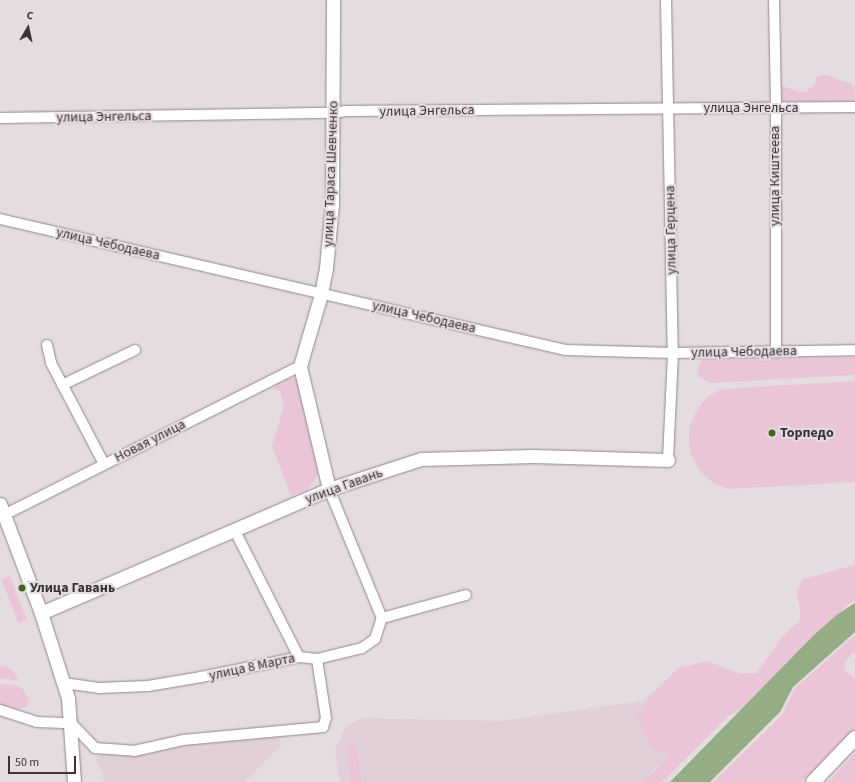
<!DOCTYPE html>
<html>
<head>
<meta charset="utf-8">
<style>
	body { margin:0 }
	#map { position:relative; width:855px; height:782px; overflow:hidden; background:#e5dce0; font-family:"Source Sans 3",sans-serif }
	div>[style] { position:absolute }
	.built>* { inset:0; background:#e2d0d8 }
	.green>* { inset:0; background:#eac5d7; transform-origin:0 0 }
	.water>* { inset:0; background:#95ad85 }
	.roads { filter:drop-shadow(0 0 1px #91888c) drop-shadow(0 0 1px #91888c) }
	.minor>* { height:10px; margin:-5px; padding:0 5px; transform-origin:5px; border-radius:5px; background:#fff }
	.tertiary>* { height:13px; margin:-6.5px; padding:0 6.5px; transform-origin:6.5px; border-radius:6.5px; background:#fff }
	.secondary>* { height:14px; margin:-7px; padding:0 7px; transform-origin:7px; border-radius:7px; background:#fff }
	.dots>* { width:11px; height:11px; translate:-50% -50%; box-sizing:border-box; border:2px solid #e5dce0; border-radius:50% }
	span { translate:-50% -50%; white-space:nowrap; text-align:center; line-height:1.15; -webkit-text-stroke:4px #e5dce0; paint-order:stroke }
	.street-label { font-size:14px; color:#3a3638 }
	.poi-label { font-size:14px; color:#3a3638; font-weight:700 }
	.left { translate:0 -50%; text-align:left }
	.north { position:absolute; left:8px; top:8px; width:40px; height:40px; -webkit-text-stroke:3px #e5dce0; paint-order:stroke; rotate:9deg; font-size:11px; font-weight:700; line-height:16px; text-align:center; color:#3a3638 }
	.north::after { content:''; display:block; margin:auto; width:14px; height:18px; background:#3a3638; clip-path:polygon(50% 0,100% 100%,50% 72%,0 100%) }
	.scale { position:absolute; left:8px; top:756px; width:68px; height:18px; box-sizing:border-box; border:2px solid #3a3638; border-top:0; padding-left:5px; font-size:12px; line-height:14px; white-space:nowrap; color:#3a3638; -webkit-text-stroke:3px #e5dce0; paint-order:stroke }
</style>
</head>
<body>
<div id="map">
	<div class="built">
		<div style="clip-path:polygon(674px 673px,682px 743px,654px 769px,643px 782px,340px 782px,335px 750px,346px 726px,364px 718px,500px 721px,642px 701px)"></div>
		<div style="clip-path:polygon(277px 734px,282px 745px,244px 782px,105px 782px,96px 759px,99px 755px,116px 754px,179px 743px)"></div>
	</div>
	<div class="green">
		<div style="clip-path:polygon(821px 75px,828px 75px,841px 81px,850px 83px,855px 88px,854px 103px,781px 101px,778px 98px,778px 93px,783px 86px,798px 92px,805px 92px,815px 84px,816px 77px)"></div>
		<div style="clip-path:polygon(855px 357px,855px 375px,710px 383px,697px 375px,700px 363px,704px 359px)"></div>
		<div style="clip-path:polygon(297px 378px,319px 473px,308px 489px,291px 496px,272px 446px,284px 406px,280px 391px,272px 389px,288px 379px)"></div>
		<div style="clip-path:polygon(855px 381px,855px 482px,728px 489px,713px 483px,700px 471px,692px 457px,689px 441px,690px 425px,697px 410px,707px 397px,721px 389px)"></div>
		<div style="clip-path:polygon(855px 565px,855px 600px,845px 607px,825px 631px,766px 691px,728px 717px,662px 782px,643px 782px,669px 755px,651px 749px,636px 717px,648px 700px,678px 668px,708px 661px,740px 674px,757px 673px,781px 638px,800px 620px,800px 608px,796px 592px,803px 579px)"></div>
		<div style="left:10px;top:576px;width:47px;height:9px;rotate:69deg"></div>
		<div style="clip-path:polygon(855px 635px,855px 651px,845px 662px,844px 670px,855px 678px,855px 728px,802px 782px,713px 782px,783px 714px,795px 688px)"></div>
		<div style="clip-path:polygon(0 666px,7px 667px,15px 673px,18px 681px,0 678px)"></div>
		<div style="clip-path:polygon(0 684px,15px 685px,23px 689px,29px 700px,28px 706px,20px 709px,0 705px)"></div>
		<div style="left:356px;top:744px;width:38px;height:11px;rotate:81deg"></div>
		<div style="clip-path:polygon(855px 753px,855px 782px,828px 782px)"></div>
	</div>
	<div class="water">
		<div style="clip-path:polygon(855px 603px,855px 632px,793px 687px,780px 712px,710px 782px,670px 782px,815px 634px,838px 614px)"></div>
	</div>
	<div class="roads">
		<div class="minor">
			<div style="left:666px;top:0;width:353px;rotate:88.9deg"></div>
			<div style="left:673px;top:353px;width:107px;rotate:92.7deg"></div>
			<div style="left:774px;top:0;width:109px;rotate:88.9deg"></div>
			<div style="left:776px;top:109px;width:243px;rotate:90deg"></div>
			<div style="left:0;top:118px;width:333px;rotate:-0.9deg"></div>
			<div style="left:333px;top:113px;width:13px;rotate:-9deg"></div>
			<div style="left:346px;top:111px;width:509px;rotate:-0.45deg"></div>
			<div style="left:0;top:219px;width:580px;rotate:13.05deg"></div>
			<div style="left:565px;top:350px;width:108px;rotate:1.6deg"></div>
			<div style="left:673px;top:353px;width:182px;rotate:-0.9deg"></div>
			<div style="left:47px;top:345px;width:18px;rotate:77deg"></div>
			<div style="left:51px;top:363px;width:114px;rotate:62.3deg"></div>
			<div style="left:62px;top:385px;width:81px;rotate:-25.6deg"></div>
			<div style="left:329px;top:489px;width:139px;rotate:67.7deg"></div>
			<div style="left:0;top:517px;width:336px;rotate:-26.7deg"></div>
			<div style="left:235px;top:531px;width:141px;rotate:63.1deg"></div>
			<div style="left:64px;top:683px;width:35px;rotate:8deg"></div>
			<div style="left:99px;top:688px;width:49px;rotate:-2.3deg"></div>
			<div style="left:148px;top:686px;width:54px;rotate:-9.6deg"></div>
			<div style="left:201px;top:677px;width:100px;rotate:-11.5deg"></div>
			<div style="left:299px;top:657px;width:18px;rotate:6deg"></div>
			<div style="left:317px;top:659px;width:46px;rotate:-13.7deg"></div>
			<div style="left:362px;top:648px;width:16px;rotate:-35deg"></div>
			<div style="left:375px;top:639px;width:22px;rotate:-72deg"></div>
			<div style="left:382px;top:618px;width:87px;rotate:-15.3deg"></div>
			<div style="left:0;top:710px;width:39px;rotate:18deg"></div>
			<div style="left:37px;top:722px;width:34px;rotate:2deg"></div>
			<div style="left:71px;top:723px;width:35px;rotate:46deg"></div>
			<div style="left:95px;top:748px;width:39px;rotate:4deg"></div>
			<div style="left:134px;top:751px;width:50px;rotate:-12.7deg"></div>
			<div style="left:183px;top:740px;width:141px;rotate:-5.3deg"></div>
			<div style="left:323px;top:727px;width:9px;rotate:-72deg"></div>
			<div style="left:326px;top:718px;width:60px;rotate:-98.7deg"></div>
		</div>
		<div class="tertiary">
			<div style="left:329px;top:489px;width:126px;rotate:-103.3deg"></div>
			<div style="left:300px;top:366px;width:75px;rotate:-73.7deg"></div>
			<div style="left:321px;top:294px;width:26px;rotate:-79deg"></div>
			<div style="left:326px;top:268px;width:64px;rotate:-84.6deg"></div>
			<div style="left:332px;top:204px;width:204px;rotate:-89.7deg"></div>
			<div style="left:0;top:504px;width:116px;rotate:69.4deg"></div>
			<div style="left:41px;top:613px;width:89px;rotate:72.4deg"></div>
			<div style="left:68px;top:698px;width:84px;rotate:85.9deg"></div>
			<div style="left:41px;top:613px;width:314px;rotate:-23.3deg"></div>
			<div style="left:329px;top:489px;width:97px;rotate:-18.1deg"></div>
			<div style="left:421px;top:459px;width:113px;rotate:-1.5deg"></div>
			<div style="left:534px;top:456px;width:134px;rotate:1.7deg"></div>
		</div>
		<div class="secondary">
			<div style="left:813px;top:782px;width:61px;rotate:-46.3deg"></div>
		</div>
	</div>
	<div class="dots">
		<div style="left:772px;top:433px;background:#41661f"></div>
		<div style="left:22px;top:588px;background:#41661f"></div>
	</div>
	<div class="street-label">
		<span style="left:751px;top:108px">улица Энгельса</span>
		<span style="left:427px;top:111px;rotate:-1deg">улица Энгельса</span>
		<span style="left:104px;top:117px;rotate:-1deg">улица Энгельса</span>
		<span style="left:331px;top:174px;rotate:-88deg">улица Тараса Шевченко</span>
		<span style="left:775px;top:176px;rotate:-90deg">улица Киштеева</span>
		<span style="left:671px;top:230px;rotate:-91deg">улица Герцена</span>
		<span style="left:108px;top:244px;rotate:13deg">улица Чебодаева</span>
		<span style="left:424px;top:317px;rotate:13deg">улица Чебодаева</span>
		<span style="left:744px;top:352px;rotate:-1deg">улица Чебодаева</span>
		<span style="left:150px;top:441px;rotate:-27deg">Новая улица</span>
		<span style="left:344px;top:486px;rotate:-20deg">улица Гавань</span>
		<span style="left:252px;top:667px;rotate:-12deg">улица 8 Марта</span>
	</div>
	<div class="poi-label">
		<span class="left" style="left:780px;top:433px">Торпедо</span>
		<span class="left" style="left:30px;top:588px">Улица Гавань</span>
	</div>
	<div class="north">С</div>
	<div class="scale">50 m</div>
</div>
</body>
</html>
